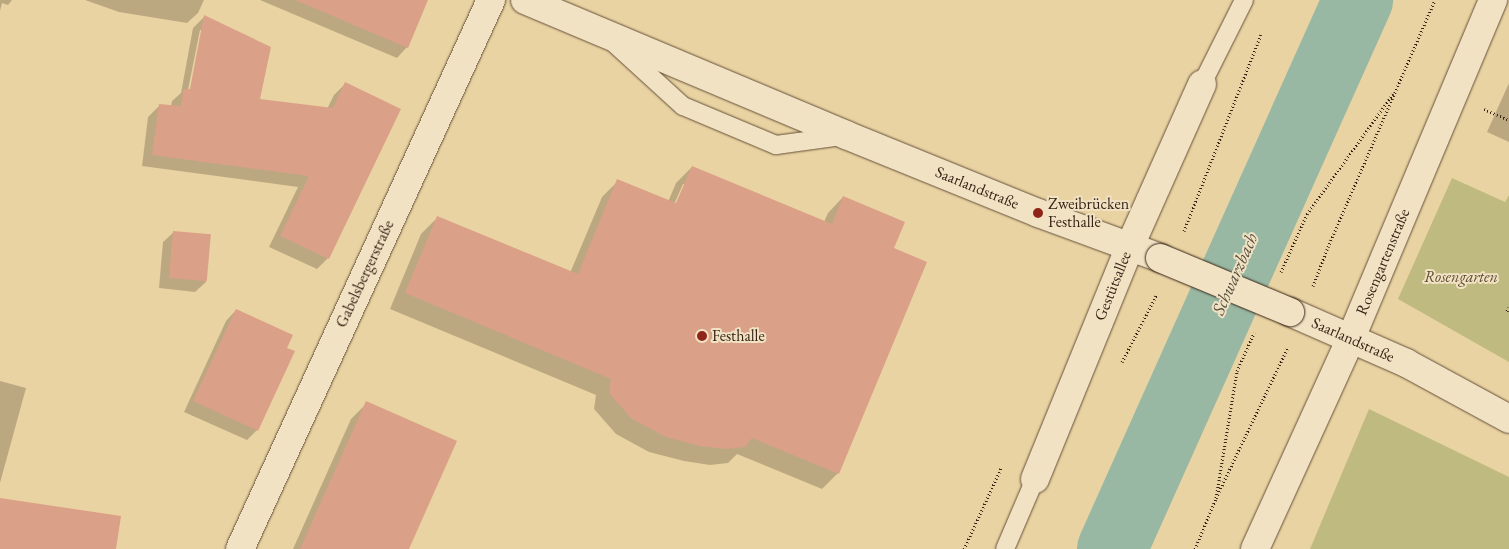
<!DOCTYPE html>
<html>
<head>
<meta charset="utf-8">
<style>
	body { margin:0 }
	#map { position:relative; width:1509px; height:549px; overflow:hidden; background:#ead3a2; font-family:"EB Garamond",serif }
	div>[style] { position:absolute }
	.green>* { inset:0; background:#bfba7f }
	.shadow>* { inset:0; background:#0003 }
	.river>* { height:70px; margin:-35px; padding:0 35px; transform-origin:35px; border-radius:35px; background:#98b8a3 }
	.building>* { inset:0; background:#dba088; transform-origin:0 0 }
	.path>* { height:3px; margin-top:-1.5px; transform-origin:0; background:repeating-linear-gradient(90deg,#382417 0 1px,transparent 0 3.5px) }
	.roads { filter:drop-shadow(0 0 1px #64503a) drop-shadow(0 0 1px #64503a) }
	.lane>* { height:18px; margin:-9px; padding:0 9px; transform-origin:9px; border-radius:9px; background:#f1e2c3 }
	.street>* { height:28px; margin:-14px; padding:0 14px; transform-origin:14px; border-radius:14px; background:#f1e2c3 }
	.secondary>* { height:28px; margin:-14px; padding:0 14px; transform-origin:14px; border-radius:14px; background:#f1e2c3 }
	.bridges { filter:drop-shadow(0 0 1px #382417) drop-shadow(0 0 1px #382417) }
	.secondary-bridge>* { height:28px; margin:-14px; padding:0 14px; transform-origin:14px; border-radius:14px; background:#f1e2c3 }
	.dots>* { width:14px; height:14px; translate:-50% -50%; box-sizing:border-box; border:2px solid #f1e2c3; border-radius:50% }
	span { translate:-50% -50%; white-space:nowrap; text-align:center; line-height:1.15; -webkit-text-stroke:4px #f1e2c3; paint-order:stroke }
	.street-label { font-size:16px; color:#382417 }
	.poi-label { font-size:16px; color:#382417 }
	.left { translate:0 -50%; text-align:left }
	.park-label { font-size:16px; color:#5a4a31; font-style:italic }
	.water-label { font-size:18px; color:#50493a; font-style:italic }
</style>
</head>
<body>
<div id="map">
	<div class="green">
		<div style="clip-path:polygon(1452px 178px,1505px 202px,1509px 195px,1509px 362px,1398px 299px)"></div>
		<div style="clip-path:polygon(1369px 409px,1509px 477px,1509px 549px,1310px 549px)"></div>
	</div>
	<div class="shadow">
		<div style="clip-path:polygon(0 0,12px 0,8px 5px,2px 3px,0 11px)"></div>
		<div style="clip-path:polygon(85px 0,204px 0,198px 13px,187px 23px,119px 12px)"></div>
		<div style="clip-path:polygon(260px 0,426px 0,407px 47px,397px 58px)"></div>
		<div style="clip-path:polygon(evenodd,205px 16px,259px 100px,327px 109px,334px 95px,345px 84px,328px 258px,317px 269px,269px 247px,298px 187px,142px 166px,148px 117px,160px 105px,171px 106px,172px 101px,181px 93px,193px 28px,205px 16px,200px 30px,203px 30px,190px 96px,187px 95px,200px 30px)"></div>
		<div style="clip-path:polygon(1509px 83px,1509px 142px,1487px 132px)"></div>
		<div style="clip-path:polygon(evenodd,692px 167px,824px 222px,828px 213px,843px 197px,893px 249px,838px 473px,822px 489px,737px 454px,728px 463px,710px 465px,684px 461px,649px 452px,616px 434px,594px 409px,596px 395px,390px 309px,421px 234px,437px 218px,570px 273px,602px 197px,618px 181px,668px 202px,676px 183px,692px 167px,683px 184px,685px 184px,675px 210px,672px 209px,683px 184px)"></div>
		<div style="clip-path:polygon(174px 232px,206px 282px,195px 292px,159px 288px,163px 242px)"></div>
		<div style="clip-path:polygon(236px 310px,257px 430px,247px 440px,184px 412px,226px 321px)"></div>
		<div style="clip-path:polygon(0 381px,26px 388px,0 483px)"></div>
		<div style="clip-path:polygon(367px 403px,407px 549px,293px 549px,351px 419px)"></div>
	</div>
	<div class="river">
		<div style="left:1112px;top:549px;width:602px;rotate:-65.86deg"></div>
	</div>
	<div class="building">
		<div style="clip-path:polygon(295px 0,428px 0,408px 48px)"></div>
		<div style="clip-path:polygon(204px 15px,271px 47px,260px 99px,333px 108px,345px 82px,401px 109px,329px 259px,280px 236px,309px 176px,152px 155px,159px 104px,181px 106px,183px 89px,190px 89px)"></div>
		<div style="clip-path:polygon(692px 166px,832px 224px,843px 196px,905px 222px,894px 248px,927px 262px,839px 474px,752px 438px,745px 447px,726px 449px,700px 446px,666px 437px,632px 419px,609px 393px,611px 379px,405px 293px,437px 216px,578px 274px,617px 179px,676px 203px)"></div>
		<div style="left:173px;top:231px;width:38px;height:47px;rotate:5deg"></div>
		<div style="clip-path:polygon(236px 309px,293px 335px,287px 348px,295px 351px,258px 431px,193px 401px)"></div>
		<div style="clip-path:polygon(366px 401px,457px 441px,409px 549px,300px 549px)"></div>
		<div style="clip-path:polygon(0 498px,121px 516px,116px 549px,0 549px)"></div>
	</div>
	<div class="path">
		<div style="left:1484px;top:109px;width:27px;rotate:24deg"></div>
		<div style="left:1184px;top:231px;width:211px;rotate:-68.6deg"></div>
		<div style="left:1281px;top:272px;width:64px;rotate:-65.9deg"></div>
		<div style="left:1307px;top:214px;width:148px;rotate:-54.4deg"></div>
		<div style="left:1313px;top:286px;width:42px;rotate:-69deg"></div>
		<div style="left:1328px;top:247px;width:269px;rotate:-66.6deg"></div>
		<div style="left:1507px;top:311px;width:4px;rotate:-63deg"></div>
		<div style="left:1122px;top:362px;width:76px;rotate:-62.8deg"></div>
		<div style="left:1216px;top:498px;width:167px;rotate:-64.5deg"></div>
		<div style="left:964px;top:549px;width:89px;rotate:-65.4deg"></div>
		<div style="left:1195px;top:549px;width:55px;rotate:-67.6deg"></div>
		<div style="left:1216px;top:498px;width:129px;rotate:-80.6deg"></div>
		<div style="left:1237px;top:371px;width:42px;rotate:-65.9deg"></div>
	</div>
	<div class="roads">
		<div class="lane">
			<div style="left:615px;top:44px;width:92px;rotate:42.4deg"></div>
			<div style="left:683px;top:106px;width:101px;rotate:22.8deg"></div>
			<div style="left:776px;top:145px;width:68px;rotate:-7.7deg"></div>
			<div style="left:1202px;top:84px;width:94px;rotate:-63.4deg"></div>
			<div style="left:1005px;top:549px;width:76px;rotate:-66.8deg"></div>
		</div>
		<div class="street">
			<div style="left:1035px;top:479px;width:252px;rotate:-67.8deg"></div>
			<div style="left:1130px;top:246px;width:177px;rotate:-66deg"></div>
			<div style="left:240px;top:549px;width:604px;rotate:-65.43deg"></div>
			<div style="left:1255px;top:549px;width:232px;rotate:-65.5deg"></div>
			<div style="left:1351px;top:338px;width:367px;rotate:-67.2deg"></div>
		</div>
		<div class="secondary">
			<div style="left:525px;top:0;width:348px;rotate:22.8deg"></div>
			<div style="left:846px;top:135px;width:207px;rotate:22.1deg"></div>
			<div style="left:1038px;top:213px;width:130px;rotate:20.2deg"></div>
			<div style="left:1290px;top:312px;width:127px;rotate:23.7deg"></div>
			<div style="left:1406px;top:363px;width:117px;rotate:28.5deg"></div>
		</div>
	</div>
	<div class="bridges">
		<div class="secondary-bridge">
			<div style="left:1160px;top:258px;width:141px;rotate:22.6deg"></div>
		</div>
	</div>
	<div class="dots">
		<div style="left:1038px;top:213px;background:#8f2418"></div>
		<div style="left:702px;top:336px;background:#8f2418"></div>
	</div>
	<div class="street-label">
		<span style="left:977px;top:188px;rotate:22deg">Saarlandstraße</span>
		<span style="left:1383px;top:262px;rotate:-67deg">Rosengartenstraße</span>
		<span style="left:365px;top:274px;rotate:-65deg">Gabelsbergerstraße</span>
		<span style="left:1113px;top:286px;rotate:-68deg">Gestütsallee</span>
		<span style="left:1353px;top:340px;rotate:24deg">Saarlandstraße</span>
	</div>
	<div class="poi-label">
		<span class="left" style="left:1048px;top:213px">Zweibrücken<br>Festhalle</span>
		<span class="left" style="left:712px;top:336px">Festhalle</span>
	</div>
	<div class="park-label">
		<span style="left:1461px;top:277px">Rosengarten</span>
	</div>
	<div class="water-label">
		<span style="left:1235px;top:274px;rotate:-66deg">Schwarzbach</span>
	</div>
</div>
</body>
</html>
